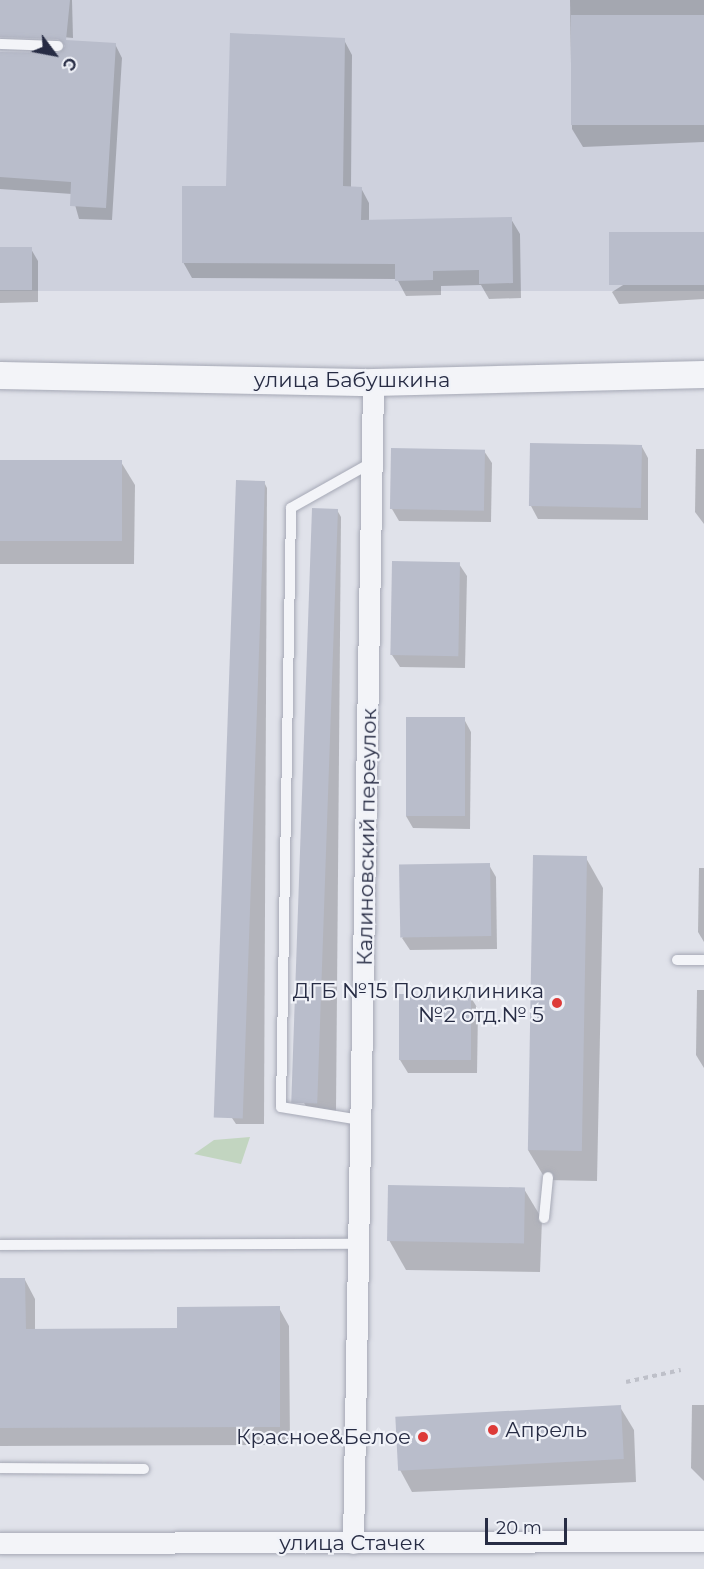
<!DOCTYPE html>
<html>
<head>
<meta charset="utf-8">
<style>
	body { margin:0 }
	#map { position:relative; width:704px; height:1569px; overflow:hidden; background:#e0e2ea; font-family:Montserrat,sans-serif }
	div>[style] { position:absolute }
	.built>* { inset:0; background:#ced1dd; transform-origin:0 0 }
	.green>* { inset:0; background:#c2d5c0 }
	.shadow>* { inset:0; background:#0003 }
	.building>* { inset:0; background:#b9bdcb; transform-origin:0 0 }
	.path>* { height:4px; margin-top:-2px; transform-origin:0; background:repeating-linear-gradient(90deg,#bec0c9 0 4.5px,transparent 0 9px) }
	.roads { filter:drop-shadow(0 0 2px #a5a8b5) drop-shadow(0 0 2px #a5a8b5) }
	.service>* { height:10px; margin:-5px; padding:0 5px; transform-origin:5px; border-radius:5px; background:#f3f4f8 }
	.minor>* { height:21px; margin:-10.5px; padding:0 10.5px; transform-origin:10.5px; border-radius:10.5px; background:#f3f4f8 }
	.tertiary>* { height:27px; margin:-13.5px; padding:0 13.5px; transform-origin:13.5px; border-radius:13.5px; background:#f3f4f8 }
	.dots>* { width:16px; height:16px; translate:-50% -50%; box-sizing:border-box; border:3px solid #f0f2f8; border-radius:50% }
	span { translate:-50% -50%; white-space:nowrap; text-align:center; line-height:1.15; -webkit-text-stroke:4.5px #f0f2f8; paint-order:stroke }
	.street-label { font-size:21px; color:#272c44 }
	.poi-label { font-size:21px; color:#272c44 }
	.right { translate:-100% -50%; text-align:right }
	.left { translate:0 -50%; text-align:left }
	.north { position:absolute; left:24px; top:24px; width:60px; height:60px; -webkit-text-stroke:4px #f0f2f8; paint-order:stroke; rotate:122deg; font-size:16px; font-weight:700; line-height:24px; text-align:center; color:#272c44 }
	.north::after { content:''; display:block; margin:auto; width:21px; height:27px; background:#272c44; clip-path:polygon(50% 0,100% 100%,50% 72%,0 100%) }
	.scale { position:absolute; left:485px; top:1518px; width:82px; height:27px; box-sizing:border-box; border:3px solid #272c44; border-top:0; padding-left:8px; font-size:18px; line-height:21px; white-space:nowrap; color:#272c44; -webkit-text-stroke:4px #f0f2f8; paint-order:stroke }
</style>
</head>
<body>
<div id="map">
	<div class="built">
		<div style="left:0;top:0;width:704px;height:291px"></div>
	</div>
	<div class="green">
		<div style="clip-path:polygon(250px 1137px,241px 1164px,194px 1154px,214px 1140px)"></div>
	</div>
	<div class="shadow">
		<div style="clip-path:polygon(0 0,72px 0,73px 38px,0 31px)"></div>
		<div style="clip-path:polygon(570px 0,704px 0,704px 142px,583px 147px,572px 129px)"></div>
		<div style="clip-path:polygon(344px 40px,352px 55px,351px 188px,361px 188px,369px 203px,369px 221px,511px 219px,520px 234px,521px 298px,489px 299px,481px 285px,441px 286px,441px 295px,406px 296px,397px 279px,192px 278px,183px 262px,227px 187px)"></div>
		<div style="clip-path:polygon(115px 44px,122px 58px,112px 220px,79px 219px,72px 194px,0 189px,0 62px)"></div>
		<div style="clip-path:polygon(704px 234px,704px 299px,619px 304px,612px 292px)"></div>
		<div style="clip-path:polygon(0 249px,31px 249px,38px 261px,38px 302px,0 303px)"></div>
		<div style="clip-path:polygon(531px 444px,641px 445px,648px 458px,648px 520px,538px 519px,531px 506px)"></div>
		<div style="clip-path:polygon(696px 449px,704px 449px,704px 524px,695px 512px)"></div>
		<div style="clip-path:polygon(484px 451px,492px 463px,491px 522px,399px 521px,392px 509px)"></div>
		<div style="clip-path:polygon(0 462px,121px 462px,135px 485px,134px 564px,0 564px)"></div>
		<div style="clip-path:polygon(238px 482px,264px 482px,267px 488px,264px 1124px,236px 1124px,232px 1118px)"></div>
		<div style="clip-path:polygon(337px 510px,341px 517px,336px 1111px,308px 1109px,304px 1103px)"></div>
		<div style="clip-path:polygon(459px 564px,467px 576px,465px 668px,400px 667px,392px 655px)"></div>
		<div style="clip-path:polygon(464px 719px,471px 732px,470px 829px,413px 828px,406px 816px)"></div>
		<div style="clip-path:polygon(586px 858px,603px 888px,597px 1181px,546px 1180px,528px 1150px)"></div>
		<div style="clip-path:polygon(489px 865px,496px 877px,497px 949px,410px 950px,402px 938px)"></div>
		<div style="clip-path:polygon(699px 868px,704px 868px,704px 942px,698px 932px)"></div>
		<div style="clip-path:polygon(697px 990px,704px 990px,704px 1068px,696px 1055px)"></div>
		<div style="clip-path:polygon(401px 995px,470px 996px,478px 1009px,477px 1073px,408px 1073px,400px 1060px)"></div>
		<div style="clip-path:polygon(524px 1189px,542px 1219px,540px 1272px,406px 1270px,389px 1240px)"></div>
		<div style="clip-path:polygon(0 1280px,25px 1280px,35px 1299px,35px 1330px,178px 1330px,279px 1308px,289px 1326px,290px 1445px,0 1446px)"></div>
		<div style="clip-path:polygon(692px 1405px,704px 1405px,704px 1481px,691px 1468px)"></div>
		<div style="clip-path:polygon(620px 1407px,634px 1430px,636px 1482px,412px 1492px,399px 1468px)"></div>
	</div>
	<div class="building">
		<div style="clip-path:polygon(0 0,70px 0,66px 40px,116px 43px,106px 208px,70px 206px,71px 182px,0 177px,0 52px,58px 53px,65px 46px,58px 39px,0 37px)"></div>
		<div style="left:704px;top:15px;width:110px;height:133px;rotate:90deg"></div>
		<div style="clip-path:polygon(230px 33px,345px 38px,343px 186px,362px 187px,361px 220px,512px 217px,513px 283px,479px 284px,479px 270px,433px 271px,433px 280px,395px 281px,395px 264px,182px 263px,182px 186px,226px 186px)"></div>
		<div style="left:704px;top:232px;width:53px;height:95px;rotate:90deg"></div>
		<div style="left:0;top:247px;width:32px;height:43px"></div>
		<div style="left:530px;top:443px;width:112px;height:63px;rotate:1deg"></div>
		<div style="left:391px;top:448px;width:94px;height:61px;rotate:1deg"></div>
		<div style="left:0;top:460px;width:122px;height:81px"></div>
		<div style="left:236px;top:480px;width:29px;height:638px;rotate:2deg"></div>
		<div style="left:312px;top:508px;width:26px;height:595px;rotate:2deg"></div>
		<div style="left:392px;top:561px;width:68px;height:94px;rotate:1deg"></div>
		<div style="left:406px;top:717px;width:59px;height:99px"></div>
		<div style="left:533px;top:855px;width:54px;height:295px;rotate:1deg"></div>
		<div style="left:490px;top:863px;width:73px;height:91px;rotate:89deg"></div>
		<div style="left:399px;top:994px;width:72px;height:66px"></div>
		<div style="left:388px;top:1185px;width:137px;height:56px;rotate:1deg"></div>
		<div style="clip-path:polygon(0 1278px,25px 1278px,26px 1329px,177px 1328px,177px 1307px,280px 1306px,280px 1427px,0 1428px)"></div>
		<div style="left:621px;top:1405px;width:54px;height:226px;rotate:87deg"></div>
	</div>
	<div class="path">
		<div style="left:626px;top:1382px;width:56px;rotate:-12.3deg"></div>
	</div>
	<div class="roads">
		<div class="service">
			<div style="left:0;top:44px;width:58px;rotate:2deg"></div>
			<div style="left:677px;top:960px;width:27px"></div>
			<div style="left:360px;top:1120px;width:80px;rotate:-170.7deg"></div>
			<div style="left:281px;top:1107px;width:599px;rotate:-89.04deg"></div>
			<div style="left:291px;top:508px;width:92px;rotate:-29.4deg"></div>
			<div style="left:544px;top:1218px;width:41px;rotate:-84.4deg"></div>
			<div style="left:0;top:1245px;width:355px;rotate:-0.2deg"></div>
			<div style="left:0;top:1468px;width:144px;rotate:0.4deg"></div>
		</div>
		<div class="minor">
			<div style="left:0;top:1543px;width:704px;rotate:-0.16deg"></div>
			<div style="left:353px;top:1543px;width:1161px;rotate:-89.01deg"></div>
		</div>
		<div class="tertiary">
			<div style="left:0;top:375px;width:373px;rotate:1.1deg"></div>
			<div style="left:373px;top:382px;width:331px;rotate:-1.4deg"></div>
		</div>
	</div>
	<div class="dots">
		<div style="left:557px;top:1003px;background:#dd3a38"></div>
		<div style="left:493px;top:1430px;background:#dd3a38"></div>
		<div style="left:423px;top:1437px;background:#dd3a38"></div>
	</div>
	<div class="street-label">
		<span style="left:352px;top:380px">улица Бабушкина</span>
		<span style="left:367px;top:837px;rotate:-89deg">Калиновский переулок</span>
		<span style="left:352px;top:1543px">улица Стачек</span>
	</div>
	<div class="poi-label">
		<span class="right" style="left:544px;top:1003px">ДГБ №15 Поликлиника<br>№2 отд.№ 5</span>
		<span class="left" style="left:505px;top:1430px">Апрель</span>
		<span class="right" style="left:411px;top:1437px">Красное&amp;Белое</span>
	</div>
	<div class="north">С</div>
	<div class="scale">20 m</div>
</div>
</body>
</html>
